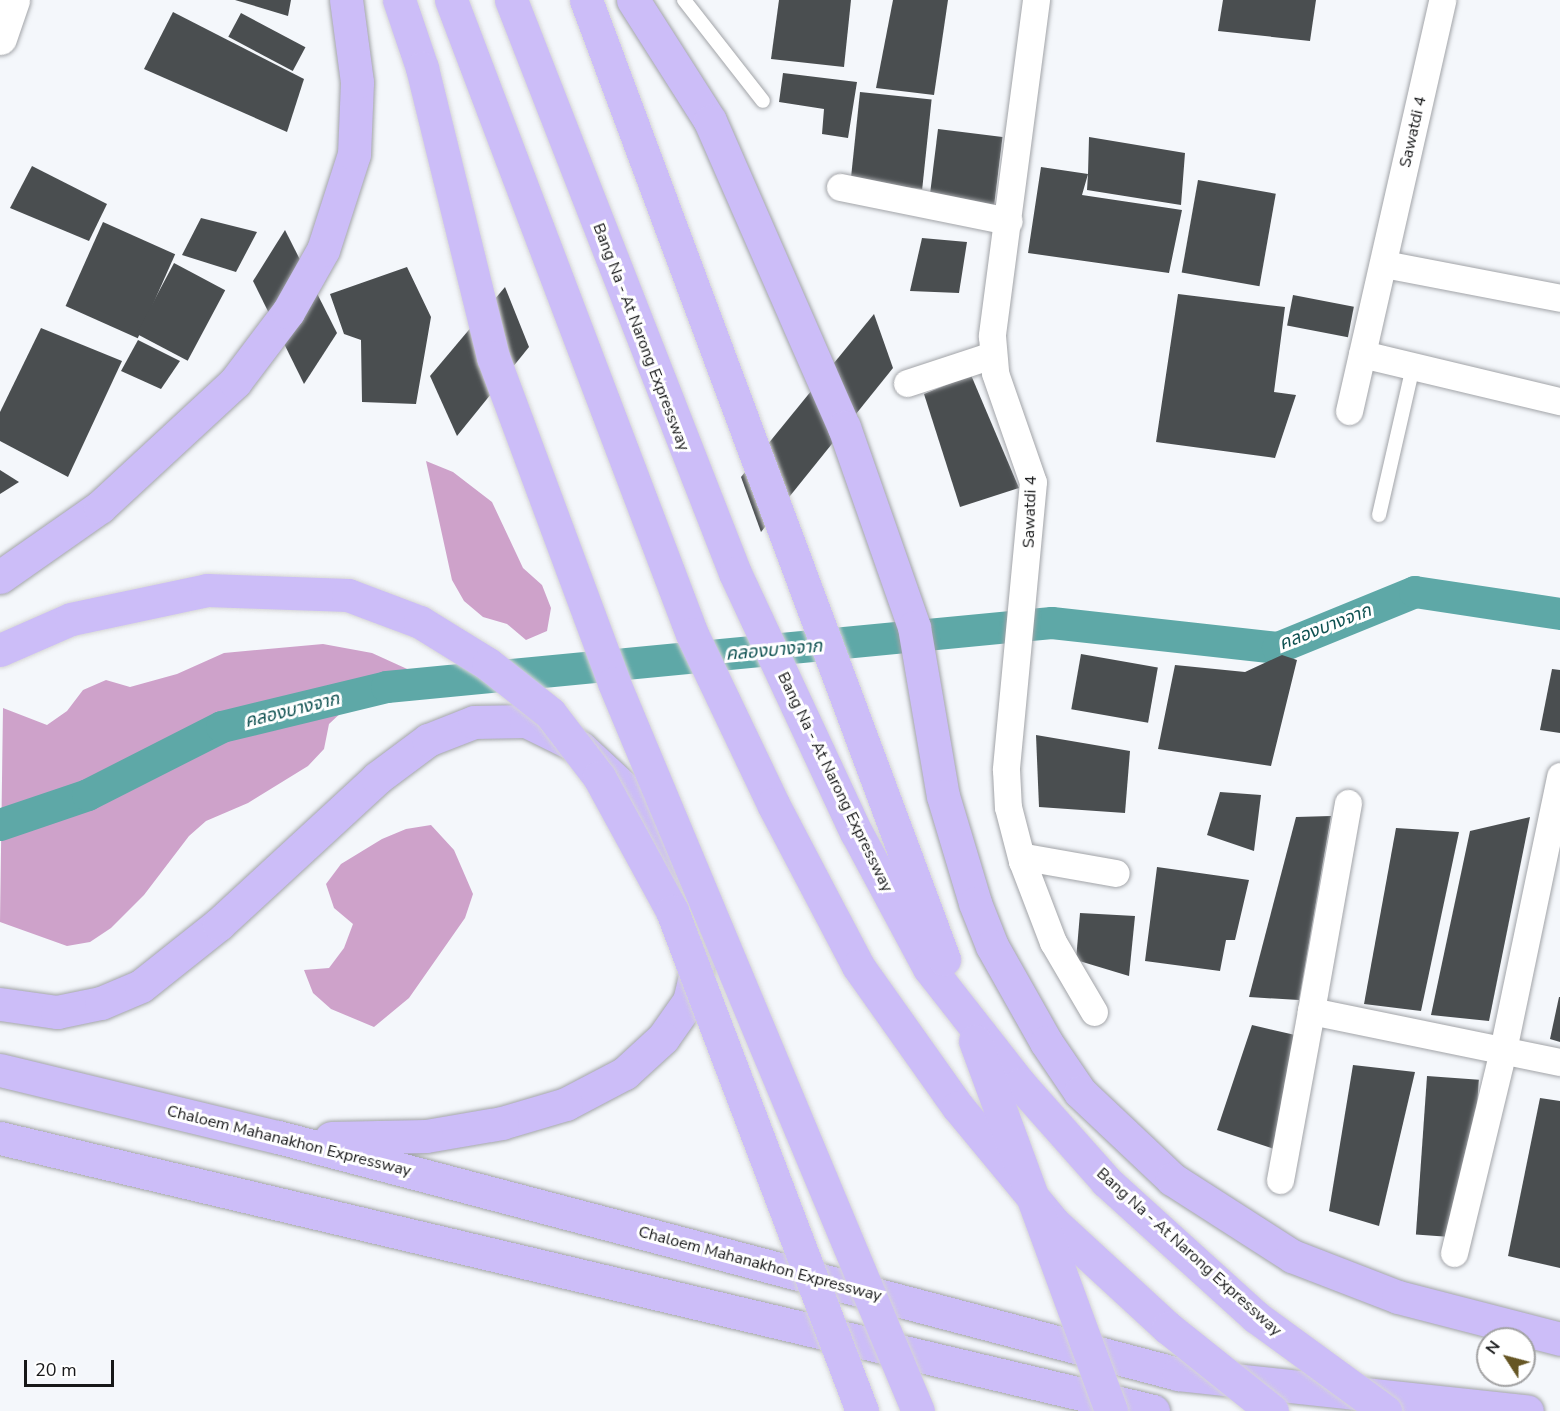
<!DOCTYPE html>
<html>
<head>
<meta charset="utf-8">
<style>
	body { margin:0 }
	#map { position:relative; width:1560px; height:1411px; overflow:hidden; background:#f4f7fb; font-family:"Nunito Sans","Noto Sans Thai",sans-serif }
	div>[style] { position:absolute }
	.forest>* { inset:0; background:#cea2ca }
	.canal>* { height:32px; margin:-16px; padding:0 16px; transform-origin:16px; border-radius:16px; background:#5ea8a7 }
	.building>* { inset:0; background:#4a4e50; transform-origin:0 0 }
	.roads { filter:drop-shadow(0 0 2px #a2a4a8) drop-shadow(0 0 2px #a2a4a8) }
	.service>* { height:14px; margin:-7px; padding:0 7px; transform-origin:7px; border-radius:7px; background:#fff }
	.minor>* { height:27px; margin:-13.5px; padding:0 13.5px; transform-origin:13.5px; border-radius:13.5px; background:#fff }
	.tertiary>* { height:33px; margin:-16.5px; padding:0 16.5px; transform-origin:16.5px; border-radius:16.5px; background:#fff }
	.motorway>* { height:33px; margin:-16.5px; padding:0 16.5px; transform-origin:16.5px; border-radius:16.5px; background:#ccbdf8 }
	.bridges { filter:drop-shadow(0 0 2px #d5d5d5) drop-shadow(0 0 2px #d5d5d5) }
	.motorway-bridge>* { height:33px; margin:-16.5px; padding:0 16.5px; transform-origin:16.5px; border-radius:16.5px; background:#ccbdf8 }
	span { translate:-50% -50%; white-space:nowrap; text-align:center; line-height:1.15; -webkit-text-stroke:6px #fff; paint-order:stroke }
	.street-label { font-size:16px; color:#161718 }
	.water-label { font-size:18px; color:#0d5050; font-style:italic }
	.north { position:absolute; left:1476px; top:1327px; width:60px; height:60px; box-sizing:border-box; background:#fff; border:2px solid #a2a2a3; border-radius:50%; rotate:306deg; font-size:16px; font-weight:700; line-height:24px; text-align:center; color:#161718 }
	.north::after { content:''; display:block; margin:auto; width:21px; height:27px; background:#665624; clip-path:polygon(50% 0,100% 100%,50% 72%,0 100%) }
	.scale { position:absolute; left:24px; top:1360px; width:90px; height:27px; box-sizing:border-box; border:3px solid #161718; border-top:0; padding-left:8px; font-size:18px; line-height:21px; white-space:nowrap; color:#161718; -webkit-text-stroke:4px #fff; paint-order:stroke }
</style>
</head>
<body>
<div id="map">
	<div class="forest">
		<div style="clip-path:polygon(426px 461px,453px 472px,492px 502px,523px 568px,542px 585px,551px 608px,547px 631px,526px 640px,507px 624px,483px 617px,464px 601px,452px 580px)"></div>
		<div style="clip-path:polygon(323px 644px,372px 653px,416px 673px,345px 709px,329px 724px,324px 749px,308px 766px,248px 803px,206px 821px,189px 836px,144px 895px,111px 928px,90px 942px,67px 946px,0 922px,3px 708px,47px 725px,67px 711px,83px 690px,106px 680px,130px 687px,177px 674px,224px 653px)"></div>
		<div style="clip-path:polygon(431px 825px,454px 850px,473px 894px,465px 918px,409px 998px,374px 1027px,331px 1009px,313px 993px,304px 970px,329px 968px,344px 948px,353px 924px,334px 908px,326px 884px,341px 864px,382px 839px,406px 829px)"></div>
	</div>
	<div class="canal">
		<div style="left:0;top:825px;width:93px;rotate:-18.8deg"></div>
		<div style="left:88px;top:795px;width:150px;rotate:-26.9deg"></div>
		<div style="left:222px;top:727px;width:170px;rotate:-13.6deg"></div>
		<div style="left:387px;top:687px;width:668px;rotate:-5.5deg"></div>
		<div style="left:1052px;top:623px;width:227px;rotate:6.3deg"></div>
		<div style="left:1278px;top:648px;width:148px;rotate:-22.2deg"></div>
		<div style="left:1415px;top:592px;width:147px;rotate:8.6deg"></div>
	</div>
	<div class="building">
		<div style="clip-path:polygon(235px 0,291px 0,288px 16px)"></div>
		<div style="clip-path:polygon(779px 0,851px 0,844px 67px,771px 59px)"></div>
		<div style="clip-path:polygon(893px 0,948px 0,934px 95px,876px 88px)"></div>
		<div style="clip-path:polygon(1223px 0,1316px 0,1310px 41px,1218px 31px)"></div>
		<div style="clip-path:polygon(173px 12px,304px 79px,287px 132px,144px 69px)"></div>
		<div style="left:241px;top:13px;width:73px;height:27px;rotate:28deg"></div>
		<div style="clip-path:polygon(783px 73px,857px 82px,848px 138px,822px 134px,824px 109px,779px 102px)"></div>
		<div style="left:860px;top:92px;width:72px;height:90px;rotate:6deg"></div>
		<div style="left:938px;top:129px;width:65px;height:70px;rotate:7deg"></div>
		<div style="clip-path:polygon(1089px 137px,1185px 153px,1181px 205px,1087px 190px,1088px 174px,1082px 195px,1182px 210px,1169px 273px,1028px 253px,1041px 167px,1088px 174px)"></div>
		<div style="clip-path:polygon(32px 166px,107px 204px,89px 241px,10px 208px)"></div>
		<div style="left:1198px;top:180px;width:79px;height:94px;rotate:10deg"></div>
		<div style="clip-path:polygon(201px 218px,257px 232px,236px 272px,182px 255px)"></div>
		<div style="left:103px;top:222px;width:79px;height:92px;rotate:24deg"></div>
		<div style="clip-path:polygon(285px 230px,337px 333px,304px 384px,253px 281px)"></div>
		<div style="clip-path:polygon(922px 238px,967px 242px,959px 293px,910px 291px)"></div>
		<div style="left:174px;top:263px;width:58px;height:80px;rotate:28deg"></div>
		<div style="clip-path:polygon(407px 267px,431px 317px,416px 404px,362px 402px,361px 340px,344px 334px,330px 294px)"></div>
		<div style="clip-path:polygon(505px 287px,529px 347px,457px 436px,430px 376px)"></div>
		<div style="clip-path:polygon(1178px 294px,1285px 307px,1274px 392px,1296px 395px,1275px 458px,1156px 442px)"></div>
		<div style="left:1293px;top:295px;width:62px;height:31px;rotate:11deg"></div>
		<div style="clip-path:polygon(874px 314px,893px 368px,761px 532px,741px 477px)"></div>
		<div style="clip-path:polygon(41px 328px,122px 361px,68px 477px,0 441px,0 412px)"></div>
		<div style="clip-path:polygon(138px 340px,180px 361px,161px 389px,121px 371px)"></div>
		<div style="clip-path:polygon(971px 375px,1019px 488px,960px 507px,924px 394px)"></div>
		<div style="clip-path:polygon(0 470px,19px 482px,0 494px)"></div>
		<div style="left:1081px;top:654px;width:78px;height:56px;rotate:10deg"></div>
		<div style="clip-path:polygon(1282px 655px,1297px 660px,1271px 766px,1158px 749px,1175px 665px,1245px 672px)"></div>
		<div style="clip-path:polygon(1552px 669px,1560px 670px,1560px 733px,1540px 730px)"></div>
		<div style="clip-path:polygon(1036px 735px,1130px 751px,1125px 813px,1039px 807px)"></div>
		<div style="clip-path:polygon(1220px 792px,1261px 795px,1254px 851px,1207px 835px)"></div>
		<div style="clip-path:polygon(1331px 816px,1299px 1000px,1249px 997px,1296px 817px)"></div>
		<div style="clip-path:polygon(1530px 817px,1489px 1021px,1431px 1015px,1470px 831px)"></div>
		<div style="clip-path:polygon(1396px 828px,1459px 832px,1421px 1011px,1364px 1004px)"></div>
		<div style="clip-path:polygon(1157px 867px,1249px 880px,1235px 940px,1226px 940px,1220px 971px,1145px 961px)"></div>
		<div style="clip-path:polygon(1080px 913px,1135px 916px,1129px 976px,1076px 960px)"></div>
		<div style="clip-path:polygon(1559px 997px,1560px 997px,1560px 1042px,1550px 1039px)"></div>
		<div style="clip-path:polygon(1252px 1025px,1295px 1035px,1274px 1149px,1217px 1130px)"></div>
		<div style="clip-path:polygon(1353px 1065px,1415px 1072px,1379px 1226px,1329px 1211px)"></div>
		<div style="left:1427px;top:1076px;width:52px;height:159px;rotate:4deg"></div>
		<div style="clip-path:polygon(1540px 1098px,1560px 1101px,1560px 1268px,1508px 1256px)"></div>
	</div>
	<div class="roads">
		<div class="service">
			<div style="left:684px;top:0;width:128px;rotate:52deg"></div>
			<div style="left:1379px;top:515px;width:153px;rotate:-77.1deg"></div>
		</div>
		<div class="minor">
			<div style="left:1036px;top:0;width:339px;rotate:97.5deg"></div>
			<div style="left:992px;top:336px;width:37px;rotate:85deg"></div>
			<div style="left:995px;top:373px;width:115px;rotate:70.8deg"></div>
			<div style="left:1033px;top:482px;width:289px;rotate:95.4deg"></div>
			<div style="left:1006px;top:770px;width:37px;rotate:87deg"></div>
			<div style="left:1008px;top:807px;width:56px;rotate:75.5deg"></div>
			<div style="left:1022px;top:861px;width:5px;rotate:-53deg"></div>
			<div style="left:1025px;top:857px;width:92px;rotate:10deg"></div>
			<div style="left:840px;top:187px;width:172px;rotate:11.4deg"></div>
			<div style="left:1384px;top:264px;width:179px;rotate:10.9deg"></div>
			<div style="left:1362px;top:354px;width:204px;rotate:13.4deg"></div>
			<div style="left:907px;top:383px;width:89px;rotate:-18.2deg"></div>
			<div style="left:1349px;top:411px;width:421px;rotate:-77.2deg"></div>
			<div style="left:1348px;top:803px;width:211px;rotate:100.1deg"></div>
			<div style="left:1311px;top:1011px;width:254px;rotate:11.6deg"></div>
			<div style="left:1022px;top:861px;width:87px;rotate:69.1deg"></div>
			<div style="left:1053px;top:942px;width:81px;rotate:59.6deg"></div>
			<div style="left:1280px;top:1180px;width:172px;rotate:-79.6deg"></div>
			<div style="left:1454px;top:1253px;width:209px;rotate:-76.4deg"></div>
			<div style="left:1503px;top:1050px;width:280px;rotate:-78.2deg"></div>
		</div>
		<div class="tertiary">
			<div style="left:0;top:38px;width:40px;rotate:-71.1deg"></div>
		</div>
		<div class="motorway">
			<div style="left:633px;top:0;width:143px;rotate:57.5deg"></div>
			<div style="left:710px;top:121px;width:334px;rotate:66.4deg"></div>
			<div style="left:844px;top:427px;width:212px;rotate:70.7deg"></div>
			<div style="left:914px;top:627px;width:171px;rotate:80.3deg"></div>
			<div style="left:943px;top:796px;width:112px;rotate:73.3deg"></div>
			<div style="left:975px;top:903px;width:46px;rotate:68.4deg"></div>
			<div style="left:992px;top:946px;width:110px;rotate:60.6deg"></div>
			<div style="left:1046px;top:1042px;width:60px;rotate:55.8deg"></div>
			<div style="left:1080px;top:1092px;width:127px;rotate:43.4deg"></div>
			<div style="left:1172px;top:1179px;width:143px;rotate:32.7deg"></div>
			<div style="left:1292px;top:1256px;width:114px;rotate:21.1deg"></div>
			<div style="left:1398px;top:1297px;width:167px;rotate:14.5deg"></div>
			<div style="left:0;top:577px;width:122px;rotate:-35deg"></div>
			<div style="left:100px;top:507px;width:184px;rotate:-42.8deg"></div>
			<div style="left:235px;top:382px;width:88px;rotate:-52.9deg"></div>
			<div style="left:288px;top:312px;width:71px;rotate:-60.6deg"></div>
			<div style="left:323px;top:250px;width:101px;rotate:-72.1deg"></div>
			<div style="left:354px;top:154px;width:72px;rotate:-87.6deg"></div>
			<div style="left:357px;top:82px;width:83px;rotate:-97.6deg"></div>
			<div style="left:0;top:1004px;width:58px;rotate:8deg"></div>
			<div style="left:57px;top:1012px;width:45px;rotate:-11.6deg"></div>
			<div style="left:101px;top:1003px;width:43px;rotate:-23deg"></div>
			<div style="left:141px;top:986px;width:100px;rotate:-38.5deg"></div>
			<div style="left:219px;top:924px;width:215px;rotate:-42.7deg"></div>
			<div style="left:377px;top:778px;width:64px;rotate:-36.7deg"></div>
			<div style="left:428px;top:740px;width:49px;rotate:-21.4deg"></div>
			<div style="left:474px;top:722px;width:52px;rotate:-1.1deg"></div>
			<div style="left:526px;top:721px;width:61px;rotate:26.1deg"></div>
			<div style="left:581px;top:748px;width:76px;rotate:42.9deg"></div>
			<div style="left:637px;top:800px;width:118px;rotate:60.6deg"></div>
			<div style="left:695px;top:903px;width:52px;rotate:84.5deg"></div>
			<div style="left:700px;top:955px;width:47px;rotate:103.4deg"></div>
			<div style="left:689px;top:1001px;width:45px;rotate:125.1deg"></div>
			<div style="left:663px;top:1038px;width:52px;rotate:137.4deg"></div>
			<div style="left:625px;top:1073px;width:67px;rotate:152.3deg"></div>
			<div style="left:566px;top:1104px;width:67px;rotate:163.5deg"></div>
			<div style="left:502px;top:1123px;width:77px;rotate:170.3deg"></div>
			<div style="left:426px;top:1136px;width:95px;rotate:178.8deg"></div>
			<div style="left:0;top:1070px;width:286px;rotate:13.6deg"></div>
			<div style="left:278px;top:1137px;width:931px;rotate:14.75deg"></div>
			<div style="left:1178px;top:1374px;width:351px;rotate:6.1deg"></div>
			<div style="left:0;top:1138px;width:1185px;rotate:13.32deg"></div>
		</div>
	</div>
	<div class="bridges">
		<div class="motorway-bridge">
			<div style="left:399px;top:0;width:72px;rotate:71.3deg"></div>
			<div style="left:422px;top:68px;width:298px;rotate:76.2deg"></div>
			<div style="left:493px;top:357px;width:348px;rotate:69.6deg"></div>
			<div style="left:614px;top:683px;width:789px;rotate:67.34deg"></div>
			<div style="left:451px;top:0;width:678px;rotate:69.19deg"></div>
			<div style="left:692px;top:634px;width:188px;rotate:64.5deg"></div>
			<div style="left:773px;top:804px;width:183px;rotate:62.3deg"></div>
			<div style="left:858px;top:966px;width:173px;rotate:54.7deg"></div>
			<div style="left:958px;top:1107px;width:149px;rotate:50.4deg"></div>
			<div style="left:1053px;top:1222px;width:156px;rotate:42.7deg"></div>
			<div style="left:1168px;top:1328px;width:133px;rotate:38.6deg"></div>
			<div style="left:511px;top:0;width:615px;rotate:68.65deg"></div>
			<div style="left:735px;top:573px;width:286px;rotate:65deg"></div>
			<div style="left:856px;top:832px;width:154px;rotate:61.8deg"></div>
			<div style="left:929px;top:968px;width:147px;rotate:51.9deg"></div>
			<div style="left:1020px;top:1084px;width:130px;rotate:48.4deg"></div>
			<div style="left:1106px;top:1181px;width:202px;rotate:42.2deg"></div>
			<div style="left:1256px;top:1317px;width:160px;rotate:36.1deg"></div>
			<div style="left:586px;top:0;width:1024px;rotate:69.53deg"></div>
			<div style="left:0;top:650px;width:77px;rotate:-23.6deg"></div>
			<div style="left:71px;top:619px;width:139px;rotate:-12deg"></div>
			<div style="left:207px;top:590px;width:141px;rotate:2deg"></div>
			<div style="left:348px;top:595px;width:77px;rotate:20.6deg"></div>
			<div style="left:420px;top:622px;width:80px;rotate:31.7deg"></div>
			<div style="left:488px;top:664px;width:79px;rotate:38.3deg"></div>
			<div style="left:550px;top:713px;width:81px;rotate:52.6deg"></div>
			<div style="left:599px;top:777px;width:153px;rotate:61.4deg"></div>
			<div style="left:672px;top:911px;width:535px;rotate:69.19deg"></div>
			<div style="left:975px;top:1041px;width:394px;rotate:69.8deg"></div>
		</div>
	</div>
	<div class="street-label">
		<span style="left:1413px;top:132px;rotate:-77deg">Sawatdi 4</span>
		<span style="left:641px;top:337px;rotate:69deg">Bang Na - At Narong Expressway</span>
		<span style="left:1030px;top:512px;rotate:-88deg">Sawatdi 4</span>
		<span style="left:835px;top:782px;rotate:64deg">Bang Na - At Narong Expressway</span>
		<span style="left:289px;top:1141px;rotate:14deg">Chaloem Mahanakhon Expressway</span>
		<span style="left:1189px;top:1252px;rotate:42deg">Bang Na - At Narong Expressway</span>
		<span style="left:760px;top:1264px;rotate:15deg">Chaloem Mahanakhon Expressway</span>
	</div>
	<div class="water-label">
		<span style="left:1325px;top:627px;rotate:-21deg">คลองบางจาก</span>
		<span style="left:774px;top:650px;rotate:-5deg">คลองบางจาก</span>
		<span style="left:292px;top:710px;rotate:-14deg">คลองบางจาก</span>
	</div>
	<div class="north">N</div>
	<div class="scale">20 m</div>
</div>
</body>
</html>
